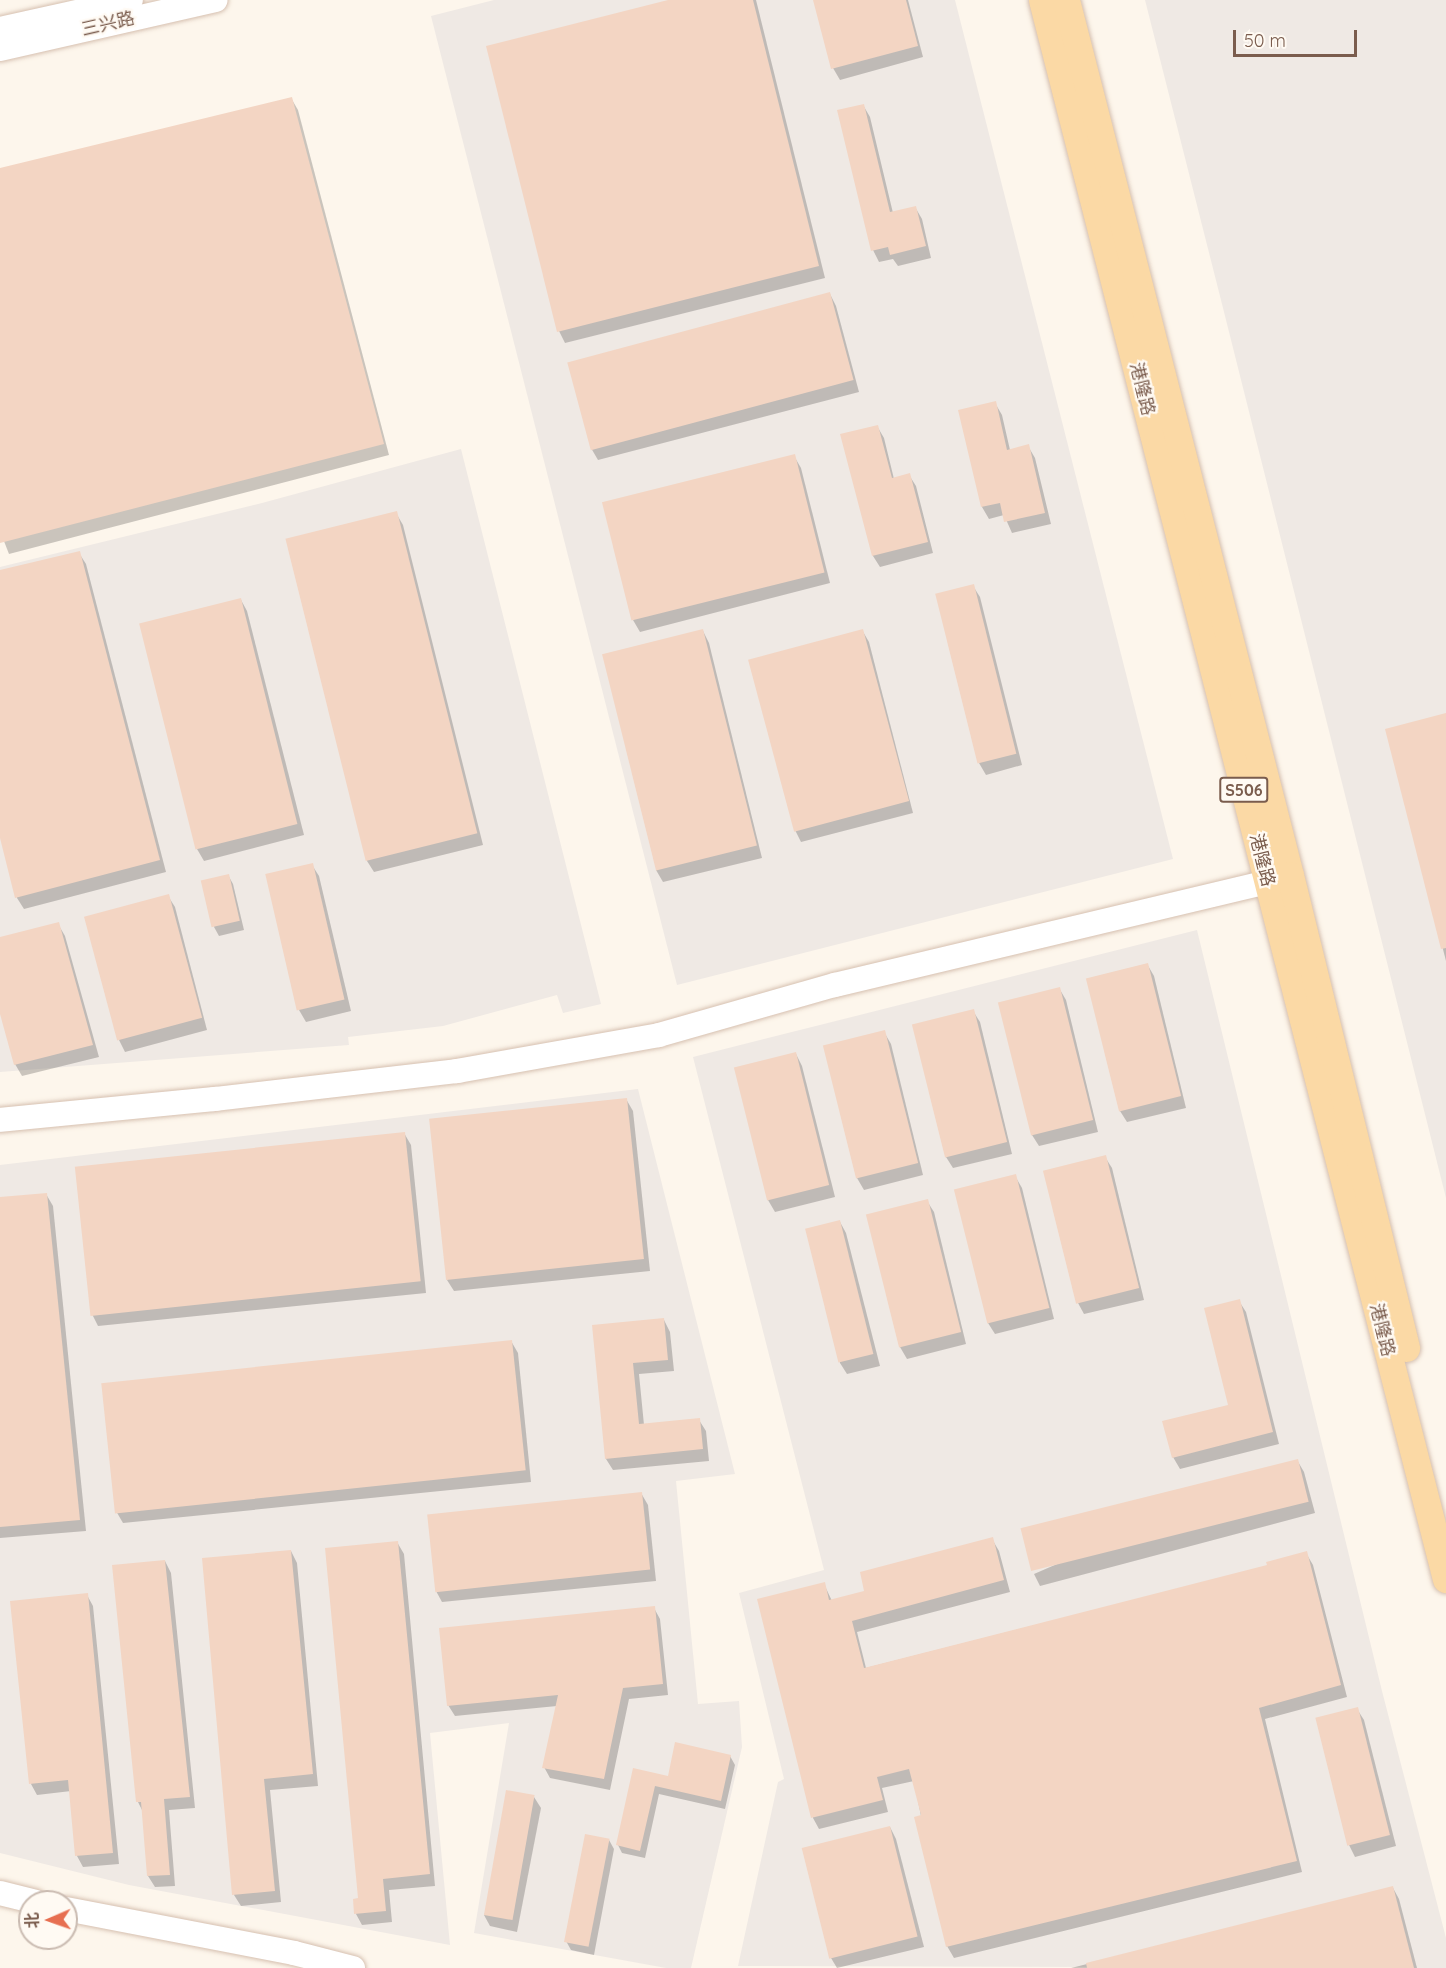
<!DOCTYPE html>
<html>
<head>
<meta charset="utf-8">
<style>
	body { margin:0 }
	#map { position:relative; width:1446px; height:1968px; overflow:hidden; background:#fdf6ec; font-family:Quicksand,"Noto Sans SC",sans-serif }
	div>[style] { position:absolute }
	.industrial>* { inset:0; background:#efe9e4 }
	.shadow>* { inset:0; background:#0003 }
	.building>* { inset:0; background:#f3d5c3; transform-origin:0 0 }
	.roads { filter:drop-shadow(0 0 2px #d6c0b0) drop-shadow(0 0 2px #d6c0b0) }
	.secondary>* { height:24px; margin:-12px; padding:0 12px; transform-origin:12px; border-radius:12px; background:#fff }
	.primary>* { height:27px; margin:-13.5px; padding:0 13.5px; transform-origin:13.5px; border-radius:13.5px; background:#fbd9a5 }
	span { translate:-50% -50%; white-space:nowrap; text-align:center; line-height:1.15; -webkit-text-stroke:4.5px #fffaf3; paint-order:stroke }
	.shield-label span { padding:2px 4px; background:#fffaf3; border:2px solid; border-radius:4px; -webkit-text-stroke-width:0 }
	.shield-label { font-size:16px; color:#7a5c4d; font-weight:700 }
	.street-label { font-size:18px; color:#7a5c4d }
	.north { position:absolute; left:18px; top:1890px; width:60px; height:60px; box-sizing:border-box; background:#fffaf3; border:2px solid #cabbb1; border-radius:50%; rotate:268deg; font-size:16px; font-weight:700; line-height:24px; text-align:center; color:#7a5c4d }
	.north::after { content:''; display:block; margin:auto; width:21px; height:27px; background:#e76f51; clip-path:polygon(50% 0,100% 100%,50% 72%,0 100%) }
	.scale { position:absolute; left:1233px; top:30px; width:124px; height:27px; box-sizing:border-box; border:3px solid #7a5c4d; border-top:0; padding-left:8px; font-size:18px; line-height:21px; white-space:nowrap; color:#7a5c4d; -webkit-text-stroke:4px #fffaf3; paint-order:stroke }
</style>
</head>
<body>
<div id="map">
	<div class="industrial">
		<div style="clip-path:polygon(494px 0,955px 0,1173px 859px,677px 985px,431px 16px)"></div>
		<div style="clip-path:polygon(1145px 0,1446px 0,1446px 1198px,1223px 308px)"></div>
		<div style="clip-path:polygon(461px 449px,601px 1004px,563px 1013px,557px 995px,443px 1026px,348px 1037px,349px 1045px,0 1072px,0 567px,262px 503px)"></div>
		<div style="clip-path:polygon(1197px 930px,1382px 1691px,1446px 1938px,1446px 1968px,738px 1966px,778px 1782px,784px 1779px,739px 1593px,824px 1570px,693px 1057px)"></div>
		<div style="clip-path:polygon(638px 1089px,735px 1474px,676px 1481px,698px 1704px,739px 1701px,742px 1747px,691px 1968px,666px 1968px,474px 1933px,509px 1723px,430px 1733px,450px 1945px,129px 1885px,0 1853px,0 1165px)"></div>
	</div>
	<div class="shadow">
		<div style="clip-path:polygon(674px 0,756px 0,825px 278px,565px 343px,559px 331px)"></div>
		<div style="clip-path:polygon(815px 0,908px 0,923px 57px,840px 80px,833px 68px)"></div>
		<div style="clip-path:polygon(291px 98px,298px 110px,389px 455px,9px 554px,0 531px,0 170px)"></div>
		<div style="clip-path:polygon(863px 105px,870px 117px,893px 213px,915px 207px,922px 219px,931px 258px,898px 266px,893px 259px,879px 262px,873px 250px)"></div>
		<div style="clip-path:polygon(830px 294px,836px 306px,859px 392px,598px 460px,591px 448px)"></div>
		<div style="clip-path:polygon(995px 403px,1002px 415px,1010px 450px,1028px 446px,1035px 458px,1051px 524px,1012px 533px,1004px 515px,989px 519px,982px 507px,960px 411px)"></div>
		<div style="clip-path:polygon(877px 426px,884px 438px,894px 479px,909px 475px,916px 486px,933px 553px,880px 567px,873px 556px,842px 435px)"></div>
		<div style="clip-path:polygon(794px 456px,801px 468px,830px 583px,640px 632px,633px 620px)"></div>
		<div style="clip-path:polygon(396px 513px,403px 525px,483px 845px,374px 872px,367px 861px)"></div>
		<div style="clip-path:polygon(79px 553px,86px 564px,166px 872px,24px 909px,17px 898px,0 832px,0 571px)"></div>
		<div style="clip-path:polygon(973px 586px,980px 597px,1022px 765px,986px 775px,979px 763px)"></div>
		<div style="clip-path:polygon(241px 600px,247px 611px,304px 835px,204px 861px,197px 849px)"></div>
		<div style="clip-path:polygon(862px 630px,869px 642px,913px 813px,801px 842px,795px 830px)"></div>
		<div style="clip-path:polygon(703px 631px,709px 643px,762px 858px,663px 882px,656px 870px)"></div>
		<div style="clip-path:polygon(1446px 715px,1446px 961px,1387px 730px)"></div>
		<div style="clip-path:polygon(312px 865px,319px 876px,351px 1011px,306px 1022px,299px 1010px)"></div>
		<div style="clip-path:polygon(228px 875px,233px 884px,244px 930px,219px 936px,214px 927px)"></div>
		<div style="clip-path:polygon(168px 896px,175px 907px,207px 1030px,125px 1052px,119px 1040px)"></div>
		<div style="clip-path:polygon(58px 924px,65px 936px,99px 1057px,22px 1076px,15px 1064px,0 1008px,0 939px)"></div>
		<div style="clip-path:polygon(1147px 964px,1154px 976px,1186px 1108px,1127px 1122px,1120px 1111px,1087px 979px)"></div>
		<div style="clip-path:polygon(1059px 988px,1066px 1000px,1098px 1132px,1039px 1146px,1032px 1135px)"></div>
		<div style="clip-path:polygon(973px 1011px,980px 1022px,1012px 1154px,953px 1168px,946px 1157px,913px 1025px)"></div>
		<div style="clip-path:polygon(884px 1032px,891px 1044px,923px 1175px,864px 1190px,857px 1178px)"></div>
		<div style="clip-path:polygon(796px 1054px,802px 1066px,835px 1197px,775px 1212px,768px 1200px)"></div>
		<div style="clip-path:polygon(626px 1099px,633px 1111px,650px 1271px,454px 1291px,447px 1280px)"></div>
		<div style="clip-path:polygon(404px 1133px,411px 1145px,426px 1293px,98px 1326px,92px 1314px,77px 1168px)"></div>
		<div style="clip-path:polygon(1105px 1157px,1112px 1168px,1144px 1300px,1084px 1314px,1078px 1303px,1045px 1171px)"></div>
		<div style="clip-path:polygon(1015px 1176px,1022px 1188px,1054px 1319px,995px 1334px,988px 1323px)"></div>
		<div style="clip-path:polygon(46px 1194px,53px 1206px,86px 1531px,0 1538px,0 1199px)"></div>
		<div style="clip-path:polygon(927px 1201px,934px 1212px,966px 1344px,907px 1359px,900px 1347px)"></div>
		<div style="clip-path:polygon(840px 1222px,846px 1233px,880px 1366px,847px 1374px,840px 1363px,807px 1230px)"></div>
		<div style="clip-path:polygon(1239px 1301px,1246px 1312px,1279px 1444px,1180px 1469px,1173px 1457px,1230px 1406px)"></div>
		<div style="clip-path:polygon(664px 1320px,670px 1332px,674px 1371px,639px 1374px,644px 1425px,699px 1420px,706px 1431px,709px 1461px,613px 1470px,606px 1459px,594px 1327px)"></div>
		<div style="clip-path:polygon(511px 1341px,518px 1353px,531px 1482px,123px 1523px,116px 1511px)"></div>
		<div style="clip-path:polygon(1297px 1460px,1304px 1472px,1315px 1513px,1040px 1586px,1034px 1574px)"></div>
		<div style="clip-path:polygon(641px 1493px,648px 1505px,656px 1581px,442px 1602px,436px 1591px)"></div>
		<div style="clip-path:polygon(992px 1539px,999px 1551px,1010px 1592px,857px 1632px,866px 1668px,1269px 1566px,1306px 1553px,1313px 1565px,1347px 1697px,1265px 1719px,1302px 1872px,954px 1958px,947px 1946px,914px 1781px,882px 1788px,888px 1812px,819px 1829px,813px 1818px,824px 1584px,832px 1601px,866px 1592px)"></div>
		<div style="clip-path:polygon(397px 1542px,404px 1554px,435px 1886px,389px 1890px,392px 1922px,362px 1925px,356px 1914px,360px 1900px)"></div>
		<div style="clip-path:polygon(291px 1551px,297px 1563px,318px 1786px,270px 1790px,281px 1902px,241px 1906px,234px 1895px)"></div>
		<div style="clip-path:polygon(165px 1561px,171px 1573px,195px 1808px,169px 1810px,175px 1886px,155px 1887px,148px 1876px,143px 1812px,138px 1802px)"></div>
		<div style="clip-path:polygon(87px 1595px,93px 1606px,119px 1864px,83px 1867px,77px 1856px,71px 1791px,37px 1795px,31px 1784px)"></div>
		<div style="clip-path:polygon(654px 1608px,660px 1619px,668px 1695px,629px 1699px,610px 1790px,550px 1778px,544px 1767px,557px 1706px,455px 1716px,448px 1705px)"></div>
		<div style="clip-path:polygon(1357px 1709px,1364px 1720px,1396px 1846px,1355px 1857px,1349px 1845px,1317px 1719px)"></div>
		<div style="clip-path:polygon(730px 1756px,735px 1765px,725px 1809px,659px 1794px,645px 1858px,622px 1853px,618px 1845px,635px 1770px,669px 1778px)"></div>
		<div style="clip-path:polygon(534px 1797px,541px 1808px,517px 1932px,490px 1926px,484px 1915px)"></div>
		<div style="clip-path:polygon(890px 1827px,896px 1839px,924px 1947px,837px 1968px,831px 1958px)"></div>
		<div style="clip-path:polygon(609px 1840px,614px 1849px,594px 1955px,571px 1950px,566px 1941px)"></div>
		<div style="clip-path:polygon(1393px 1888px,1399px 1899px,1417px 1968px,1071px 1968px)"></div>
	</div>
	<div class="building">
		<div style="clip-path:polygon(668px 0,753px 0,819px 266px,557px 332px,486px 46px)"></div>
		<div style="clip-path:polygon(813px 0,906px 0,918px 46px,831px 69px)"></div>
		<div style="clip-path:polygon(292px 97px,384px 444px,0 543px,0 168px)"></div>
		<div style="clip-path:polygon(864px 104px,890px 212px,916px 206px,926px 246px,890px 255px,888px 247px,871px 251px,837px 110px)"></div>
		<div style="left:830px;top:292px;width:91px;height:272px;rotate:75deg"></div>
		<div style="clip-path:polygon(996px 401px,1007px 450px,1029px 444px,1045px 513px,1004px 522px,1000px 503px,981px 507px,958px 410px)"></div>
		<div style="clip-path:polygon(878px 425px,892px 478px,910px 473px,928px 542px,872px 556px,840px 434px)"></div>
		<div style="left:795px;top:454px;width:122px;height:199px;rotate:76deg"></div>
		<div style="left:397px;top:511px;width:332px;height:115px;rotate:76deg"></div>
		<div style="clip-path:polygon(80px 551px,160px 860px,15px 898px,0 838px,0 570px)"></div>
		<div style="left:974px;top:584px;width:175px;height:40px;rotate:76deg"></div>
		<div style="left:241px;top:598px;width:233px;height:105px;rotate:76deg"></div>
		<div style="left:703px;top:629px;width:223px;height:104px;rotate:76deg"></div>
		<div style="left:863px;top:629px;width:178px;height:119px;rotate:75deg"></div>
		<div style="clip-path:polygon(1446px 713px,1446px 948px,1441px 949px,1385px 729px)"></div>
		<div style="left:313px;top:863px;width:140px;height:49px;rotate:77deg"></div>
		<div style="left:229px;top:874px;width:48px;height:29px;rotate:77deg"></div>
		<div style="left:169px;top:894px;width:128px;height:88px;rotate:75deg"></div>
		<div style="clip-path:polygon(59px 922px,93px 1045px,14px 1065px,0 1014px,0 937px)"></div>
		<div style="left:1148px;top:963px;width:137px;height:64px;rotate:76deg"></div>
		<div style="left:1060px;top:987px;width:137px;height:64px;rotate:76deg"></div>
		<div style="left:974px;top:1009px;width:137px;height:64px;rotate:76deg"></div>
		<div style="left:885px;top:1030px;width:137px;height:64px;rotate:76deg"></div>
		<div style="left:796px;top:1052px;width:137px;height:64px;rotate:76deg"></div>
		<div style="left:627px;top:1098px;width:162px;height:199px;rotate:84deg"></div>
		<div style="left:405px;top:1132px;width:150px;height:332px;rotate:84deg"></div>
		<div style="left:1106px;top:1155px;width:137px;height:65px;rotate:76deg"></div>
		<div style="left:1016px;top:1174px;width:138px;height:64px;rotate:76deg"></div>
		<div style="clip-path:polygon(47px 1193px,80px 1520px,0 1527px,0 1197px)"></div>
		<div style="left:928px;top:1199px;width:137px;height:64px;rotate:76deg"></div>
		<div style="left:840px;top:1220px;width:138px;height:36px;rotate:76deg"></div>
		<div style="clip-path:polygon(1240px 1299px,1273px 1432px,1172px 1458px,1162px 1421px,1228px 1405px,1204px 1308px)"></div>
		<div style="clip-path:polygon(664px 1318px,668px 1360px,633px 1363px,639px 1424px,700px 1418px,703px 1449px,605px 1459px,592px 1325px)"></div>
		<div style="left:512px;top:1340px;width:131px;height:413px;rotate:84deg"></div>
		<div style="left:1298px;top:1459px;width:44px;height:286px;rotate:76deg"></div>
		<div style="left:642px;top:1492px;width:78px;height:216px;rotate:84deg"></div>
		<div style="clip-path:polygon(993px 1537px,1004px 1580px,852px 1621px,864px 1668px,1267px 1565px,1266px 1562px,1307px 1551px,1341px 1685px,1259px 1708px,1297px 1861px,946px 1947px,914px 1817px,921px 1815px,909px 1769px,877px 1777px,883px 1800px,811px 1818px,757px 1599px,825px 1582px,829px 1600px,864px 1591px,860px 1572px)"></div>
		<div style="clip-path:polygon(398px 1541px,430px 1874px,383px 1879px,386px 1911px,354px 1914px,353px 1899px,358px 1898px,325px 1548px)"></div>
		<div style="clip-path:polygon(291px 1550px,313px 1774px,264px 1779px,275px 1891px,232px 1895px,202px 1558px)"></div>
		<div style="clip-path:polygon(165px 1560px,190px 1797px,164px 1799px,170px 1875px,147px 1876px,141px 1802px,136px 1802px,112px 1565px)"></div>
		<div style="clip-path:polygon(88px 1593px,113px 1853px,75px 1856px,68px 1780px,29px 1784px,10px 1601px)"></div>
		<div style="clip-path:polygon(655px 1606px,663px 1684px,623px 1688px,604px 1779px,542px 1768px,558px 1695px,447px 1706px,439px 1628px)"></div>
		<div style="left:1358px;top:1707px;width:132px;height:44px;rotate:76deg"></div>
		<div style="clip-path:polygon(675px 1742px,731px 1755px,721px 1801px,655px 1786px,640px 1851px,616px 1845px,633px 1768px,668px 1776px)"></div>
		<div style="left:506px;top:1790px;width:29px;height:127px;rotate:10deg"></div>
		<div style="left:890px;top:1826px;width:114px;height:91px;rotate:76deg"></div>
		<div style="left:585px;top:1834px;width:25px;height:110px;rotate:11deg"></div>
		<div style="clip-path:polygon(1393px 1886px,1414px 1968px,1087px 1968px,1086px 1963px)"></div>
	</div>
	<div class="roads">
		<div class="secondary">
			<div style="left:0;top:29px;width:134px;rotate:-12.5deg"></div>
			<div style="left:0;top:49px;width:221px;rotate:-12.8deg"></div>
			<div style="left:0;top:1120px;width:216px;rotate:-5.6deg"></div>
			<div style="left:215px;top:1099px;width:244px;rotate:-6.6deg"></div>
			<div style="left:457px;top:1071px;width:205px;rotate:-10.1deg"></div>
			<div style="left:659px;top:1035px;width:183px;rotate:-15.9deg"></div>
			<div style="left:835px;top:985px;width:445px;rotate:-13.4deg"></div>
			<div style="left:0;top:1893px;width:36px;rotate:14deg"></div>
			<div style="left:66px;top:1909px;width:232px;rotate:10.9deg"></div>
			<div style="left:294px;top:1953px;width:61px;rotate:14.3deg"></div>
		</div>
		<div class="primary">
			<div style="left:1042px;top:0;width:1630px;rotate:75.65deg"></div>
			<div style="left:1066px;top:0;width:903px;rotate:75.64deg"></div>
			<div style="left:1290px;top:875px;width:487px;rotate:76.2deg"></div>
		</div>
	</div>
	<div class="shield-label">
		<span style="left:1244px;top:790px">S506</span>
	</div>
	<div class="street-label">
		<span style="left:108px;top:24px;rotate:-13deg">三兴路</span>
		<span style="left:1142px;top:389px;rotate:76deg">港隆路</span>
		<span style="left:1262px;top:860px;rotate:76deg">港隆路</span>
		<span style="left:1382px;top:1330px;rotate:76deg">港隆路</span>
	</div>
	<div class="north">北</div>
	<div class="scale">50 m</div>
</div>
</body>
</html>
